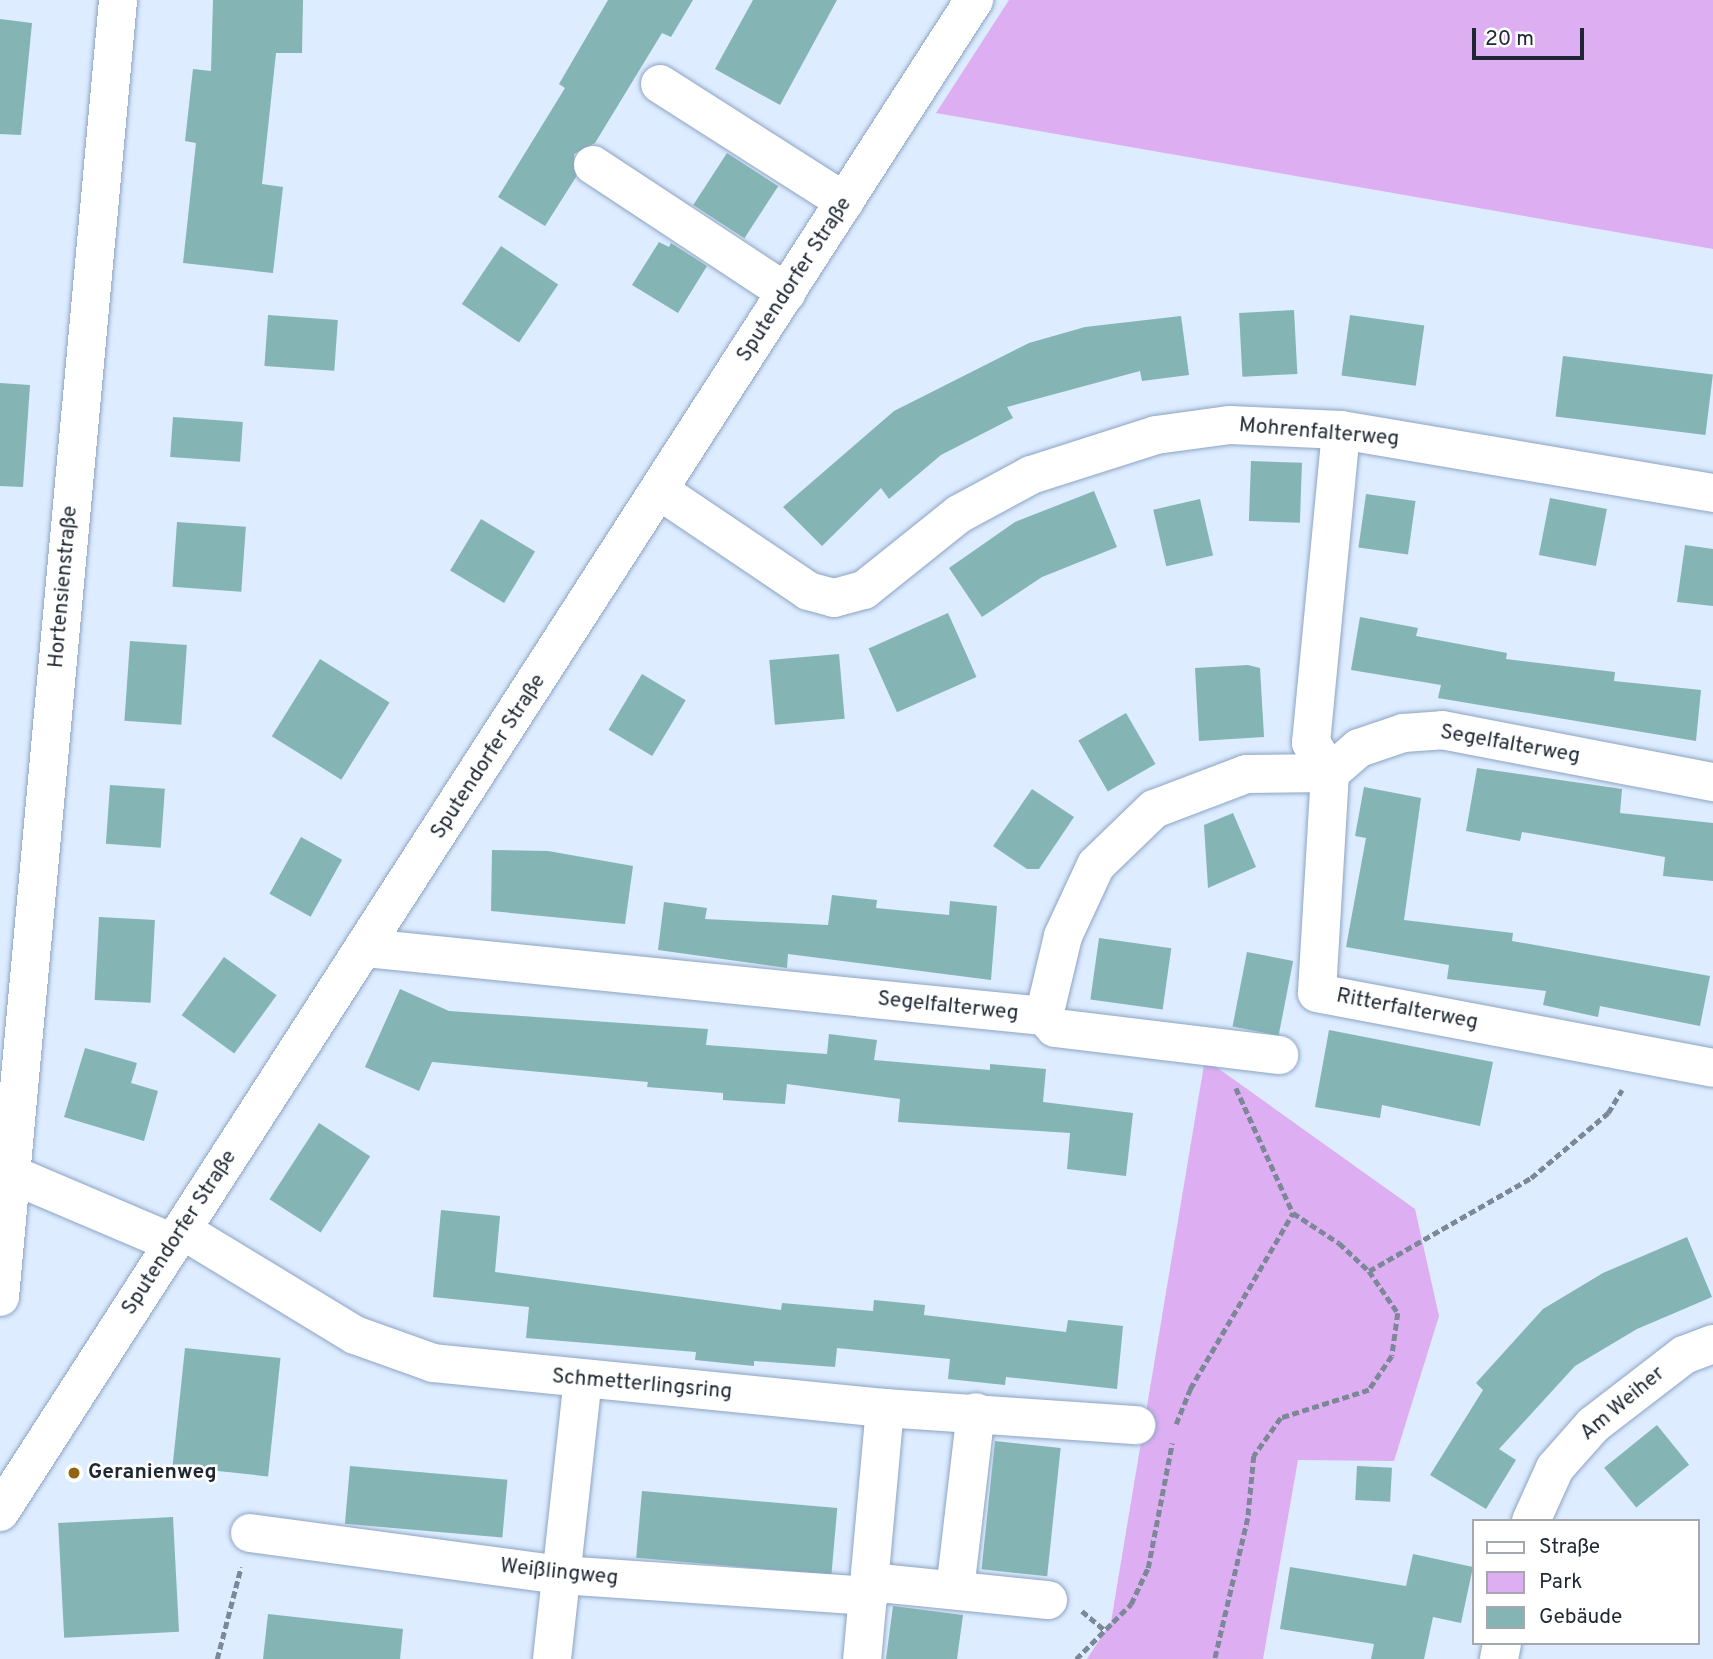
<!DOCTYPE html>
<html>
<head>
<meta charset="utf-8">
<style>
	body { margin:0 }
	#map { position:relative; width:1713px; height:1659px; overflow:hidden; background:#ddecff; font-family:Overpass,sans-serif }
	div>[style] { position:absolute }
	.green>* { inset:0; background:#ddaef2 }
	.building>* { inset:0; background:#84b5b4; transform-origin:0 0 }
	.path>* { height:4.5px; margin-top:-2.25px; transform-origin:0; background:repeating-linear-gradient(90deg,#7c8898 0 7px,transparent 0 10.5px) }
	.roads { filter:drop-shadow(0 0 2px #8da4c2) drop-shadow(0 0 2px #8da4c2) }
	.minor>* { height:38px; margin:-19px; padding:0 19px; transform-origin:19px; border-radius:19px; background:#fff }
	.dots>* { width:19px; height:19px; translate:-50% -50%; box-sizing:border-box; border:4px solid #fff; border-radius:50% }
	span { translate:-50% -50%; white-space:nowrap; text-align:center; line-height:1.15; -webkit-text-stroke:5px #fff; paint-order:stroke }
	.street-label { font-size:21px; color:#1e2733 }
	.poi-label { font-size:21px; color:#1e2733; font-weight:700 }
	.left { translate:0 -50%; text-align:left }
	.legend { position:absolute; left:1472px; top:1519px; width:228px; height:126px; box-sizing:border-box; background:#fff; border:2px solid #a5a9ad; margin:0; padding:9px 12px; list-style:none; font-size:21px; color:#1e2733 }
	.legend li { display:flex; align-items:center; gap:14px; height:35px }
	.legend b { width:35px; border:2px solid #a5a9ad }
	.scale { position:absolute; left:1472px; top:28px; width:112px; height:32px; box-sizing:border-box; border:4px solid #1e2733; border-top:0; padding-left:9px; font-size:21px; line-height:24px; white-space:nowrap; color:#1e2733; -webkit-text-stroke:5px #fff; paint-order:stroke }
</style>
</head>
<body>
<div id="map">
	<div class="green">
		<div style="clip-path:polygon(1009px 0,1713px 0,1713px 249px,936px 113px)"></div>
		<div style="clip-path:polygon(1205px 1059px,1415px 1209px,1439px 1316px,1394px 1461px,1298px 1460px,1263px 1659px,1087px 1659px,1111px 1622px)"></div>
	</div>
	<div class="building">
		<div style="clip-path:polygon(213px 0,303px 0,302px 53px,276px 53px,262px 184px,283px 187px,273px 273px,183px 263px,196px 143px,185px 141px,193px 69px,211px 71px)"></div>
		<div style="clip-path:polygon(608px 0,693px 0,671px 37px,662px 33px,595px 143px,574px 154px,576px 177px,545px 226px,498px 197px,565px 88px,559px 84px)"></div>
		<div style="clip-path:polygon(753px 0,837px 0,780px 105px,715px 69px)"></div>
		<div style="clip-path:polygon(0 19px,32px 23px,21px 135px,0 134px)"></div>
		<div style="left:727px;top:153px;width:61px;height:62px;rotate:33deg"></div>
		<div style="clip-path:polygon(659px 242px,669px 247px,671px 243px,707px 266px,678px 313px,632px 285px)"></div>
		<div style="left:501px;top:246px;width:69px;height:70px;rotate:34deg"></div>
		<div style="left:1294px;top:310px;width:64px;height:55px;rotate:87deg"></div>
		<div style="left:268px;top:315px;width:70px;height:51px;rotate:4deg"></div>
		<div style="left:1350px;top:315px;width:75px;height:61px;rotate:8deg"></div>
		<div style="clip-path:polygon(1181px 316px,1189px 375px,1142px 381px,1140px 371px,1007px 407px,1013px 418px,941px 455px,889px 499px,881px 488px,822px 546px,783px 507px,894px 411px,1029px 343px,1085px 327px)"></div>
		<div style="left:1563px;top:356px;width:151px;height:61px;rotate:7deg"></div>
		<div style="clip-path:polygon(0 383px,30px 385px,23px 487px,0 486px)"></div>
		<div style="left:173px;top:417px;width:70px;height:40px;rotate:4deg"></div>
		<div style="left:1251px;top:461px;width:51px;height:60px;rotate:2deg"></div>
		<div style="clip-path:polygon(1094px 491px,1117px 547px,1042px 577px,982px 617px,949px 568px,1015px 522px)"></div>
		<div style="left:1366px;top:494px;width:50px;height:54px;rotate:8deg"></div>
		<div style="left:1550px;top:498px;width:58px;height:58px;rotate:11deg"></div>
		<div style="left:1200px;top:499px;width:58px;height:48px;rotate:77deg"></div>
		<div style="left:481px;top:519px;width:63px;height:60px;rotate:31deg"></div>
		<div style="left:177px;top:522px;width:69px;height:65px;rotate:4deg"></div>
		<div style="clip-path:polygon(1685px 545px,1713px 549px,1713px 606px,1677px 602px)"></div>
		<div style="left:948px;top:613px;width:70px;height:87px;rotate:66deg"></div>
		<div style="clip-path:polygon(1360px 617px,1418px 628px,1416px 636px,1507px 653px,1506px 659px,1615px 672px,1614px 681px,1701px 690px,1696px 741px,1438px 698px,1441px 685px,1351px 670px)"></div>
		<div style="left:130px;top:641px;width:57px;height:80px;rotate:4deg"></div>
		<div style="left:839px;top:654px;width:65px;height:70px;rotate:85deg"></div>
		<div style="left:320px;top:659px;width:82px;height:91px;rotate:32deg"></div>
		<div style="clip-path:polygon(1248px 665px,1260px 668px,1264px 737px,1199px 741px,1195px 668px)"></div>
		<div style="left:642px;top:674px;width:51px;height:65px;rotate:31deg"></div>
		<div style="left:1126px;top:713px;width:59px;height:55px;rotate:60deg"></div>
		<div style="clip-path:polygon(1477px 768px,1622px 789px,1620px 813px,1713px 823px,1713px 881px,1663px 876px,1665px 857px,1522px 832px,1520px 841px,1466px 831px)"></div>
		<div style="left:110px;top:785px;width:55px;height:59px;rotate:4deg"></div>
		<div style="clip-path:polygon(1364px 787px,1421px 798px,1404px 920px,1513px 933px,1512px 941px,1710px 976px,1700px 1026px,1600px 1006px,1598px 1017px,1543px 1005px,1546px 991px,1447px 979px,1449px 965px,1346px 947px,1366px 838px,1355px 836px)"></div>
		<div style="clip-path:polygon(1032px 789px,1074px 817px,1039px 869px,1027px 869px,993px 846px)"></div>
		<div style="clip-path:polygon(1233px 813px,1256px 867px,1208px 888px,1204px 825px)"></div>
		<div style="left:301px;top:837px;width:47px;height:65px;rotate:29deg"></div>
		<div style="clip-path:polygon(492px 850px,548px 851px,633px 866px,625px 924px,491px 911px)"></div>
		<div style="clip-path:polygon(832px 895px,877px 900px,876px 908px,949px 915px,950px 901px,997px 906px,991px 980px,788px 954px,787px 968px,658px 950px,664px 902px,707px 908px,705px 919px,828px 925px)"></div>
		<div style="left:99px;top:917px;width:56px;height:83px;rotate:3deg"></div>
		<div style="left:1099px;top:938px;width:73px;height:62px;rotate:8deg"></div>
		<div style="left:1247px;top:952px;width:47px;height:76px;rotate:11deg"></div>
		<div style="left:224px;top:957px;width:65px;height:72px;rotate:36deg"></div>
		<div style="clip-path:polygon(400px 989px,449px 1011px,708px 1029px,706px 1045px,827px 1054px,829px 1034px,877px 1040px,874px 1060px,990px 1070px,990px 1064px,1046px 1069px,1043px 1102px,1133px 1113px,1126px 1176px,1067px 1169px,1070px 1133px,898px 1122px,900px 1099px,787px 1084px,785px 1104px,723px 1100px,723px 1093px,647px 1087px,648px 1082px,432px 1062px,419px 1091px,365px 1067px)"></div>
		<div style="clip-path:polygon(1329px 1030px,1493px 1062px,1480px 1126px,1382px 1105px,1380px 1118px,1315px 1107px)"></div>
		<div style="clip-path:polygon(85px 1048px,137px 1063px,131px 1083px,158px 1091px,144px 1141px,64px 1117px)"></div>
		<div style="left:319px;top:1123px;width:61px;height:91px;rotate:33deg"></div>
		<div style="clip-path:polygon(441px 1210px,500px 1216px,495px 1272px,781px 1310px,782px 1303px,873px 1311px,874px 1300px,925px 1305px,924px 1315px,1066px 1332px,1068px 1320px,1123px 1326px,1117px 1389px,1006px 1377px,1005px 1385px,948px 1379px,950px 1359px,837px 1348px,835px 1367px,754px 1361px,754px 1366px,695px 1360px,696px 1352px,526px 1338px,529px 1307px,433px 1297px)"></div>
		<div style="clip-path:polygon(1687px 1237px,1712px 1297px,1637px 1329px,1575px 1366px,1499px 1449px,1516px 1460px,1486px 1509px,1430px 1475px,1483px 1390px,1476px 1383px,1543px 1309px,1603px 1273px)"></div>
		<div style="left:185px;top:1348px;width:96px;height:119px;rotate:6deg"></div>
		<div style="left:1657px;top:1425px;width:51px;height:68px;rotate:51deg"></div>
		<div style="left:995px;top:1441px;width:66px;height:129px;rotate:6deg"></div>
		<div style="left:350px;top:1466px;width:158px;height:58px;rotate:5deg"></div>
		<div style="left:1357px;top:1466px;width:35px;height:34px;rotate:3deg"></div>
		<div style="left:642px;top:1491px;width:196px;height:67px;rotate:5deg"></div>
		<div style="left:173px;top:1517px;width:115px;height:115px;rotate:87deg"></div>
		<div style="clip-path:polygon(1413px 1554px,1473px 1567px,1461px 1623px,1433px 1617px,1424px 1659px,1371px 1659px,1374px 1644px,1280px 1629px,1290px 1567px,1406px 1586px)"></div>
		<div style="clip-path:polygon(893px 1606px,963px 1615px,957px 1659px,886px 1659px)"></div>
		<div style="clip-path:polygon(268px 1614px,403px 1629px,400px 1659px,263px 1659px)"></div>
	</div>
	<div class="path">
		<div style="left:1236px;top:1088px;width:137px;rotate:65.5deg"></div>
		<div style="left:1369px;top:1271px;width:187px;rotate:-29.9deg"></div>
		<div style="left:1531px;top:1178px;width:101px;rotate:-40.2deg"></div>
		<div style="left:1608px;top:1113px;width:27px;rotate:-59deg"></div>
		<div style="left:1176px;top:1424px;width:38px;rotate:-68deg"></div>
		<div style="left:1190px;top:1389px;width:204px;rotate:-59.7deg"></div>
		<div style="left:1293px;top:1213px;width:55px;rotate:33.1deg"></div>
		<div style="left:1339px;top:1243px;width:41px;rotate:43deg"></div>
		<div style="left:1369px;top:1271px;width:51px;rotate:55.4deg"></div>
		<div style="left:1398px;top:1313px;width:43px;rotate:97.9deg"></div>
		<div style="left:1392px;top:1356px;width:41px;rotate:124.1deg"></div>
		<div style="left:1369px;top:1390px;width:92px;rotate:162.3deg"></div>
		<div style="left:1281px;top:1418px;width:47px;rotate:125.4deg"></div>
		<div style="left:1254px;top:1456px;width:62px;rotate:95.5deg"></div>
		<div style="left:1248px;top:1518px;width:145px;rotate:103.2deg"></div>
		<div style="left:1082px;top:1611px;width:30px;rotate:40deg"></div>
		<div style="left:217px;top:1659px;width:95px;rotate:-75.4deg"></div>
		<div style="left:1076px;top:1659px;width:78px;rotate:-45deg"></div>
		<div style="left:1131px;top:1604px;width:40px;rotate:-65deg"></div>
		<div style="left:1148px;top:1568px;width:127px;rotate:-79.1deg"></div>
	</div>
	<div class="roads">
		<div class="minor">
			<div style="left:660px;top:84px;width:219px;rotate:32.5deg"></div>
			<div style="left:593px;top:165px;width:232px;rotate:33.4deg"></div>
			<div style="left:660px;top:491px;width:179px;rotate:34deg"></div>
			<div style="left:808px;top:591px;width:27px;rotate:15deg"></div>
			<div style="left:834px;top:598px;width:31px;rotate:-15deg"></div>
			<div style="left:864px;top:590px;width:122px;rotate:-38.7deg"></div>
			<div style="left:959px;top:514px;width:82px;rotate:-28.4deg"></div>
			<div style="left:1031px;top:475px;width:131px;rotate:-17.7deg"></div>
			<div style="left:1156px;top:435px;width:75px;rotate:-7.7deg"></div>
			<div style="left:1230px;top:425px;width:111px;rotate:2.6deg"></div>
			<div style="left:1341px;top:430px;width:377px;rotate:9.6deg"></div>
			<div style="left:1330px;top:773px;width:220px;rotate:93.4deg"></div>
			<div style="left:1317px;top:993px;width:403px;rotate:10.7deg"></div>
			<div style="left:1330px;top:773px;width:36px;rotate:-122deg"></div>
			<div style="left:1311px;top:743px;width:314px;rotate:-84.5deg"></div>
			<div style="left:366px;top:948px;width:681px;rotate:5.73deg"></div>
			<div style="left:1044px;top:1016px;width:82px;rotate:-76.6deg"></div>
			<div style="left:1063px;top:936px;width:78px;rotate:-65.1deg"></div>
			<div style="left:1096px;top:865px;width:81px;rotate:-44deg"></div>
			<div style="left:1154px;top:809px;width:98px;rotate:-20.8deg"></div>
			<div style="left:1246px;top:774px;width:84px;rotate:-0.7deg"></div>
			<div style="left:1330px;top:773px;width:38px;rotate:-41deg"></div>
			<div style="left:1359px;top:748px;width:46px;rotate:-18.8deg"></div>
			<div style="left:1403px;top:733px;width:39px;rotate:-4deg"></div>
			<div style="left:1442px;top:730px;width:276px;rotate:10.9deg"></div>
			<div style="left:1044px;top:1016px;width:16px;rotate:47deg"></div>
			<div style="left:1055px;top:1028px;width:226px;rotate:6.9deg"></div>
			<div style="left:13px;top:1175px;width:174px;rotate:23deg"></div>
			<div style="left:182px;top:1230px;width:202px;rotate:31.3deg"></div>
			<div style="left:355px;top:1335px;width:83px;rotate:19.7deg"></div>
			<div style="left:433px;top:1363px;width:454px;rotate:5.7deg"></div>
			<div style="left:885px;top:1408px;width:252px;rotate:95.2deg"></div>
			<div style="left:0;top:1297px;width:1302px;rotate:-84.8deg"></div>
			<div style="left:885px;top:1408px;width:252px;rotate:3.9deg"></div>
			<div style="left:0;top:1512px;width:1799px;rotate:-57.21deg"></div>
			<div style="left:1531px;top:1521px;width:58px;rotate:-65.6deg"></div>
			<div style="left:1555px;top:1468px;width:57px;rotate:-48.5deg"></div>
			<div style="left:1593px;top:1425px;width:115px;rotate:-37.6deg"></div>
			<div style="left:1684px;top:1355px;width:31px;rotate:-21deg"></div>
			<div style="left:250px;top:1533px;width:314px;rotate:7.7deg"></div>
			<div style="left:561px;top:1575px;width:309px;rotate:3.9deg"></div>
			<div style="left:870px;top:1582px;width:179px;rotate:5.8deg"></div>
			<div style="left:955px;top:1590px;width:179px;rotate:-83.3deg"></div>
			<div style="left:552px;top:1659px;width:282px;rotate:-83.7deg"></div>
			<div style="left:1499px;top:1659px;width:16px;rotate:-79deg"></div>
		</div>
	</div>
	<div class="dots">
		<div style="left:74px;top:1473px;background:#936411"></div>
	</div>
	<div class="street-label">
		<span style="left:795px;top:280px;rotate:-57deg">Sputendorfer Straße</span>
		<span style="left:1319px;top:433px;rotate:5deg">Mohrenfalterweg</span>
		<span style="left:64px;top:587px;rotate:-85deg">Hortensienstraße</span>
		<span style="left:1510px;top:745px;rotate:10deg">Segelfalterweg</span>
		<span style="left:489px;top:757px;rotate:-57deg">Sputendorfer Straße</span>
		<span style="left:948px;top:1007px;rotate:6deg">Segelfalterweg</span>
		<span style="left:1407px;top:1010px;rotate:11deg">Ritterfalterweg</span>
		<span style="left:180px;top:1233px;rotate:-57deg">Sputendorfer Straße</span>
		<span style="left:642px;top:1385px;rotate:5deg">Schmetterlingsring</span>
		<span style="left:1623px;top:1404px;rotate:-40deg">Am Weiher</span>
		<span style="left:559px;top:1573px;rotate:6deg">Weißlingweg</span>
	</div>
	<div class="poi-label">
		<span class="left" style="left:88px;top:1473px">Geranienweg</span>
	</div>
	<ul class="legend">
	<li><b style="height:9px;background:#fff"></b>Straße</li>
	<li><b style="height:19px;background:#ddaef2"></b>Park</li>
	<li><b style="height:19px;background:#84b5b4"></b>Gebäude</li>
	</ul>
	<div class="scale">20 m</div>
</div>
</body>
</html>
